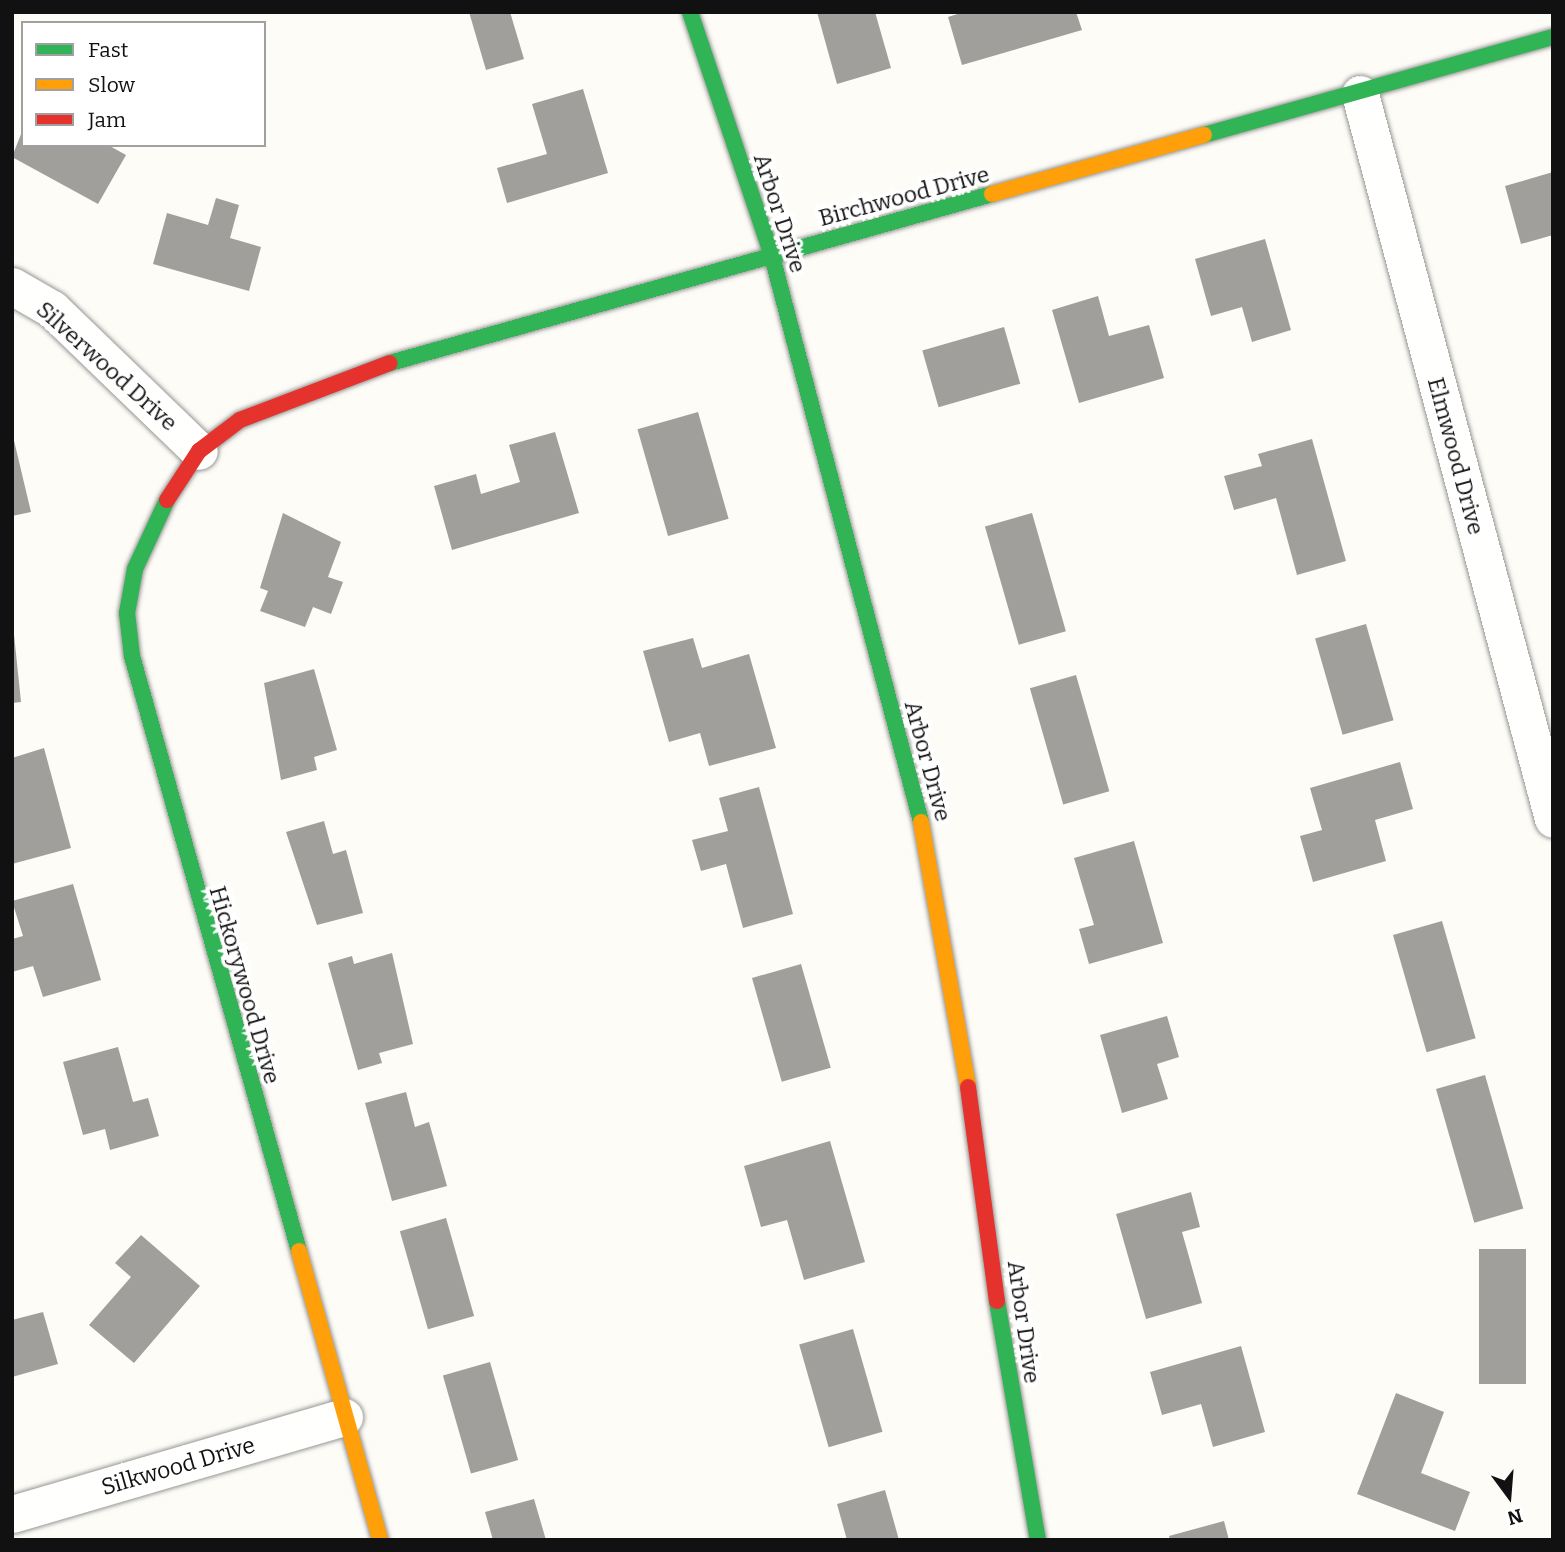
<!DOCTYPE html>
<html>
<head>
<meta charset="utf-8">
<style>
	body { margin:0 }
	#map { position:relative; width:1565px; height:1552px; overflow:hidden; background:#fdfcf7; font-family:Bitter,serif }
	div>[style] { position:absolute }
	.building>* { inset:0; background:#a19f9c; transform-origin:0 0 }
	.roads { filter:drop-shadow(0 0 2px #979795) drop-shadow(0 0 2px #979795) }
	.street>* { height:37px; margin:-18.5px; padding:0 18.5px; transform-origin:18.5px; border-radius:18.5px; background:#fffffe }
	.fast>* { height:16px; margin:-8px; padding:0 8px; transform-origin:8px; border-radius:8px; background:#30b455 }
	.slow>* { height:16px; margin:-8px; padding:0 8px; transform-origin:8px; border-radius:8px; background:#ff9f0a }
	.jam>* { height:16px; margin:-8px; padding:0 8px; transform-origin:8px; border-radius:8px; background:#e5322d }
	span { translate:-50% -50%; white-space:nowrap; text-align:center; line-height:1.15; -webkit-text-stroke:7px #fff; paint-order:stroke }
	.street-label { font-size:23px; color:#111 }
	.frame { position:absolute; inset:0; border:14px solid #111; pointer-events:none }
	.legend { position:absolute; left:21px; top:21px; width:245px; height:126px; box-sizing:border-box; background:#fff; border:2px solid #a0a0a0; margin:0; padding:9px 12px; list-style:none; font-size:21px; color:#111 }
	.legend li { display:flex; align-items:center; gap:14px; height:35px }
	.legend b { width:35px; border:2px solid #a0a0a0 }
	.north { position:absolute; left:1474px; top:1461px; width:70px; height:70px; -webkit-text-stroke:5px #fff; paint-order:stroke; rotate:164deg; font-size:19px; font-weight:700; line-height:28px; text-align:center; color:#111 }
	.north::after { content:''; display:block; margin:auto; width:24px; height:32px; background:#111; clip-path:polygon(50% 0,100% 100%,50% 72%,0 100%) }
</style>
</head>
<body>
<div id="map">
	<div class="building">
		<div style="clip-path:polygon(469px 12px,510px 12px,524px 59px,486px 70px)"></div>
		<div style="clip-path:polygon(817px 12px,875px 12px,891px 68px,837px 84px)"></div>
		<div style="clip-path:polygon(964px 12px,1076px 12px,1082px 30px,962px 65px,948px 17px)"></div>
		<div style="clip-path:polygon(583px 89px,608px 173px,507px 203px,497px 168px,547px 154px,532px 104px)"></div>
		<div style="clip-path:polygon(23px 129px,23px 145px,108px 145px,126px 155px,98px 204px,12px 157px)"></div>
		<div style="clip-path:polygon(1553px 172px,1553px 235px,1521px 244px,1505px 186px)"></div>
		<div style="clip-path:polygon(216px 198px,239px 205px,230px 238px,261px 247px,249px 291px,153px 264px,167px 213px,208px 225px)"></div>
		<div style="clip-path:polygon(1265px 239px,1291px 330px,1252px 342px,1242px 307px,1211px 316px,1195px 259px)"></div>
		<div style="clip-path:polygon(1098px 296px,1109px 336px,1149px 325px,1164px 378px,1079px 403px,1052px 310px)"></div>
		<div style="left:1004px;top:327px;width:59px;height:85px;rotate:74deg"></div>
		<div style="left:698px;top:412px;width:111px;height:63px;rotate:74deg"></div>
		<div style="clip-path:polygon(12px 432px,31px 512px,12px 516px)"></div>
		<div style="clip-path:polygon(555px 432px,579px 513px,452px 550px,434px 486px,476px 474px,481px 494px,520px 482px,509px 445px)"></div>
		<div style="clip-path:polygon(1312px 439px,1346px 561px,1297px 575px,1276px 498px,1234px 510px,1224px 476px,1262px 466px,1258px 454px)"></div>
		<div style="clip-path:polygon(283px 513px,341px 542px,328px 577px,343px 582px,331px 614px,313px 607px,305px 627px,260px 611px,268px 591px,260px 588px)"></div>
		<div style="left:1032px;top:513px;width:123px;height:49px;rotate:74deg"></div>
		<div style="clip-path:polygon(12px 615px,21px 702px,12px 703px)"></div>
		<div style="left:1366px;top:624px;width:100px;height:53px;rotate:74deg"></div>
		<div style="clip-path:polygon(693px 638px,702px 668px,749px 654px,776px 748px,709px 766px,700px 733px,669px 742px,643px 651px)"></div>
		<div style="clip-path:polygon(314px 669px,337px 750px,314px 757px,317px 770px,281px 780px,264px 683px)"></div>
		<div style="left:1076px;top:675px;width:121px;height:48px;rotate:74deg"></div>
		<div style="clip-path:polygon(44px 748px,71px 848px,12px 864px,12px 758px)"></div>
		<div style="clip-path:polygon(1400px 762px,1413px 809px,1375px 820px,1386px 861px,1313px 882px,1300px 836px,1322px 830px,1310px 788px)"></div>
		<div style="clip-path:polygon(759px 787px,793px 914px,743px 928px,726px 864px,701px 871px,692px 840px,728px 831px,719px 798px)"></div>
		<div style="clip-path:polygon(324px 821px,333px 854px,346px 850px,363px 913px,317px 925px,286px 832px)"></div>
		<div style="clip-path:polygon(1134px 841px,1163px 943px,1089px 964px,1079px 929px,1094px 925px,1074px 858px)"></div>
		<div style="clip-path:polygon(73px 884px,101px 980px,43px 997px,33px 966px,12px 972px,12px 939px,23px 936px,12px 901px)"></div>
		<div style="left:1442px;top:921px;width:122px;height:51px;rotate:74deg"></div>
		<div style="clip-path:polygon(392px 953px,413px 1044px,379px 1053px,382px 1063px,358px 1070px,328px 963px,352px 956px,354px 964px)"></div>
		<div style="left:801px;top:964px;width:108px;height:51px;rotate:74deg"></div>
		<div style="clip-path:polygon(1167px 1016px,1179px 1057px,1157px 1064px,1168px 1099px,1122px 1113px,1100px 1035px)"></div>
		<div style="clip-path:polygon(118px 1047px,133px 1102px,148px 1098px,159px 1136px,110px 1150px,105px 1129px,83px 1135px,63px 1062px)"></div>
		<div style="left:1485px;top:1075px;width:139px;height:51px;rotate:74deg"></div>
		<div style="clip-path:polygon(406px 1092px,415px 1127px,429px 1122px,447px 1186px,392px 1201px,365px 1103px)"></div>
		<div style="clip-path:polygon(830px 1141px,865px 1262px,804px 1280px,787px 1220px,761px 1227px,744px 1166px)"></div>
		<div style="clip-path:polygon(1191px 1192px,1200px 1227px,1182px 1232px,1202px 1303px,1146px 1319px,1116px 1214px)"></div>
		<div style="left:446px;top:1218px;width:102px;height:48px;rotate:74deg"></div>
		<div style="clip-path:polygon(141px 1235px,200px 1286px,134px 1363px,89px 1325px,131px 1277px,115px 1263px)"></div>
		<div style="left:1479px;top:1249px;width:47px;height:135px"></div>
		<div style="clip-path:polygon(43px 1312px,58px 1364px,12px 1377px,12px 1320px)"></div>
		<div style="left:853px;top:1329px;width:107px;height:56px;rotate:74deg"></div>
		<div style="clip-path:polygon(1241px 1346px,1265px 1432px,1213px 1447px,1201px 1404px,1162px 1415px,1150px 1372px)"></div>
		<div style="left:490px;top:1362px;width:102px;height:49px;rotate:74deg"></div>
		<div style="clip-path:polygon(1396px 1393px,1444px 1412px,1421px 1473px,1470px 1492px,1455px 1531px,1357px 1494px)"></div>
		<div style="clip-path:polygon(885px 1490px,899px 1540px,847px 1540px,837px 1504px)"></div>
		<div style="clip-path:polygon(534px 1499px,546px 1540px,493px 1540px,485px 1512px)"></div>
		<div style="clip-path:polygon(1224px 1521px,1229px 1540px,1170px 1540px,1169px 1536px)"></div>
	</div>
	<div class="roads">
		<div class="street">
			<div style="left:1360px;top:94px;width:750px;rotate:75.09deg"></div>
			<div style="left:12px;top:286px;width:46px;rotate:29.9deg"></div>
			<div style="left:52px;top:309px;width:204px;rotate:44deg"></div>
			<div style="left:12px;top:1514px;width:346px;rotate:-16.3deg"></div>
		</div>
		<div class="fast">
			<div style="left:690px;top:12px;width:257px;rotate:71.4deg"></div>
			<div style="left:772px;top:256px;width:585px;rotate:75.25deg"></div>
			<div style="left:1204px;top:135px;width:362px;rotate:-15.7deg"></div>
			<div style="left:390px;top:363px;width:625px;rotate:-15.68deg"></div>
			<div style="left:167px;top:500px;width:76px;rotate:114.9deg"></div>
			<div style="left:135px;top:569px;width:45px;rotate:100.3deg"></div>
			<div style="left:127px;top:613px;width:43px;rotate:83.4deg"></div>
			<div style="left:132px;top:656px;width:618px;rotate:74.32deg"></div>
			<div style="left:997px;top:1301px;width:242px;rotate:80.3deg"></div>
		</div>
		<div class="slow">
			<div style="left:992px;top:194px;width:220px;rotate:-15.6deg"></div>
			<div style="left:921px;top:822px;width:269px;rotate:79.9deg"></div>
			<div style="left:299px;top:1251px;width:300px;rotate:74.3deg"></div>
		</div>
		<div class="jam">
			<div style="left:167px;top:500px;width:59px;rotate:-56.9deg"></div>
			<div style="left:199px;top:451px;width:51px;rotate:-37.1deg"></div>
			<div style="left:240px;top:420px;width:160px;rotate:-20.8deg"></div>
			<div style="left:968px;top:1087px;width:216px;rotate:82.3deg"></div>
		</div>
	</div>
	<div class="street-label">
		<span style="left:904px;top:196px;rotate:-15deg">Birchwood Drive</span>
		<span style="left:780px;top:213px;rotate:72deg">Arbor Drive</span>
		<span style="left:107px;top:366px;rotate:42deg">Silverwood Drive</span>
		<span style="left:1456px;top:456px;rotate:75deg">Elmwood Drive</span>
		<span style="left:928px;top:761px;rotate:75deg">Arbor Drive</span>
		<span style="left:245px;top:985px;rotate:74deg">Hickorywood Drive</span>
		<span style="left:1024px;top:1322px;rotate:82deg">Arbor Drive</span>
		<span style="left:178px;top:1466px;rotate:-16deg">Silkwood Drive</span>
	</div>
	<div class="frame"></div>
	<ul class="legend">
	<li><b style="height:9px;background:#30b455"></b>Fast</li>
	<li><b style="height:9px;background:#ff9f0a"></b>Slow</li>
	<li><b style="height:9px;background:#e5322d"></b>Jam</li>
	</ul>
	<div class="north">N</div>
</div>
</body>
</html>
